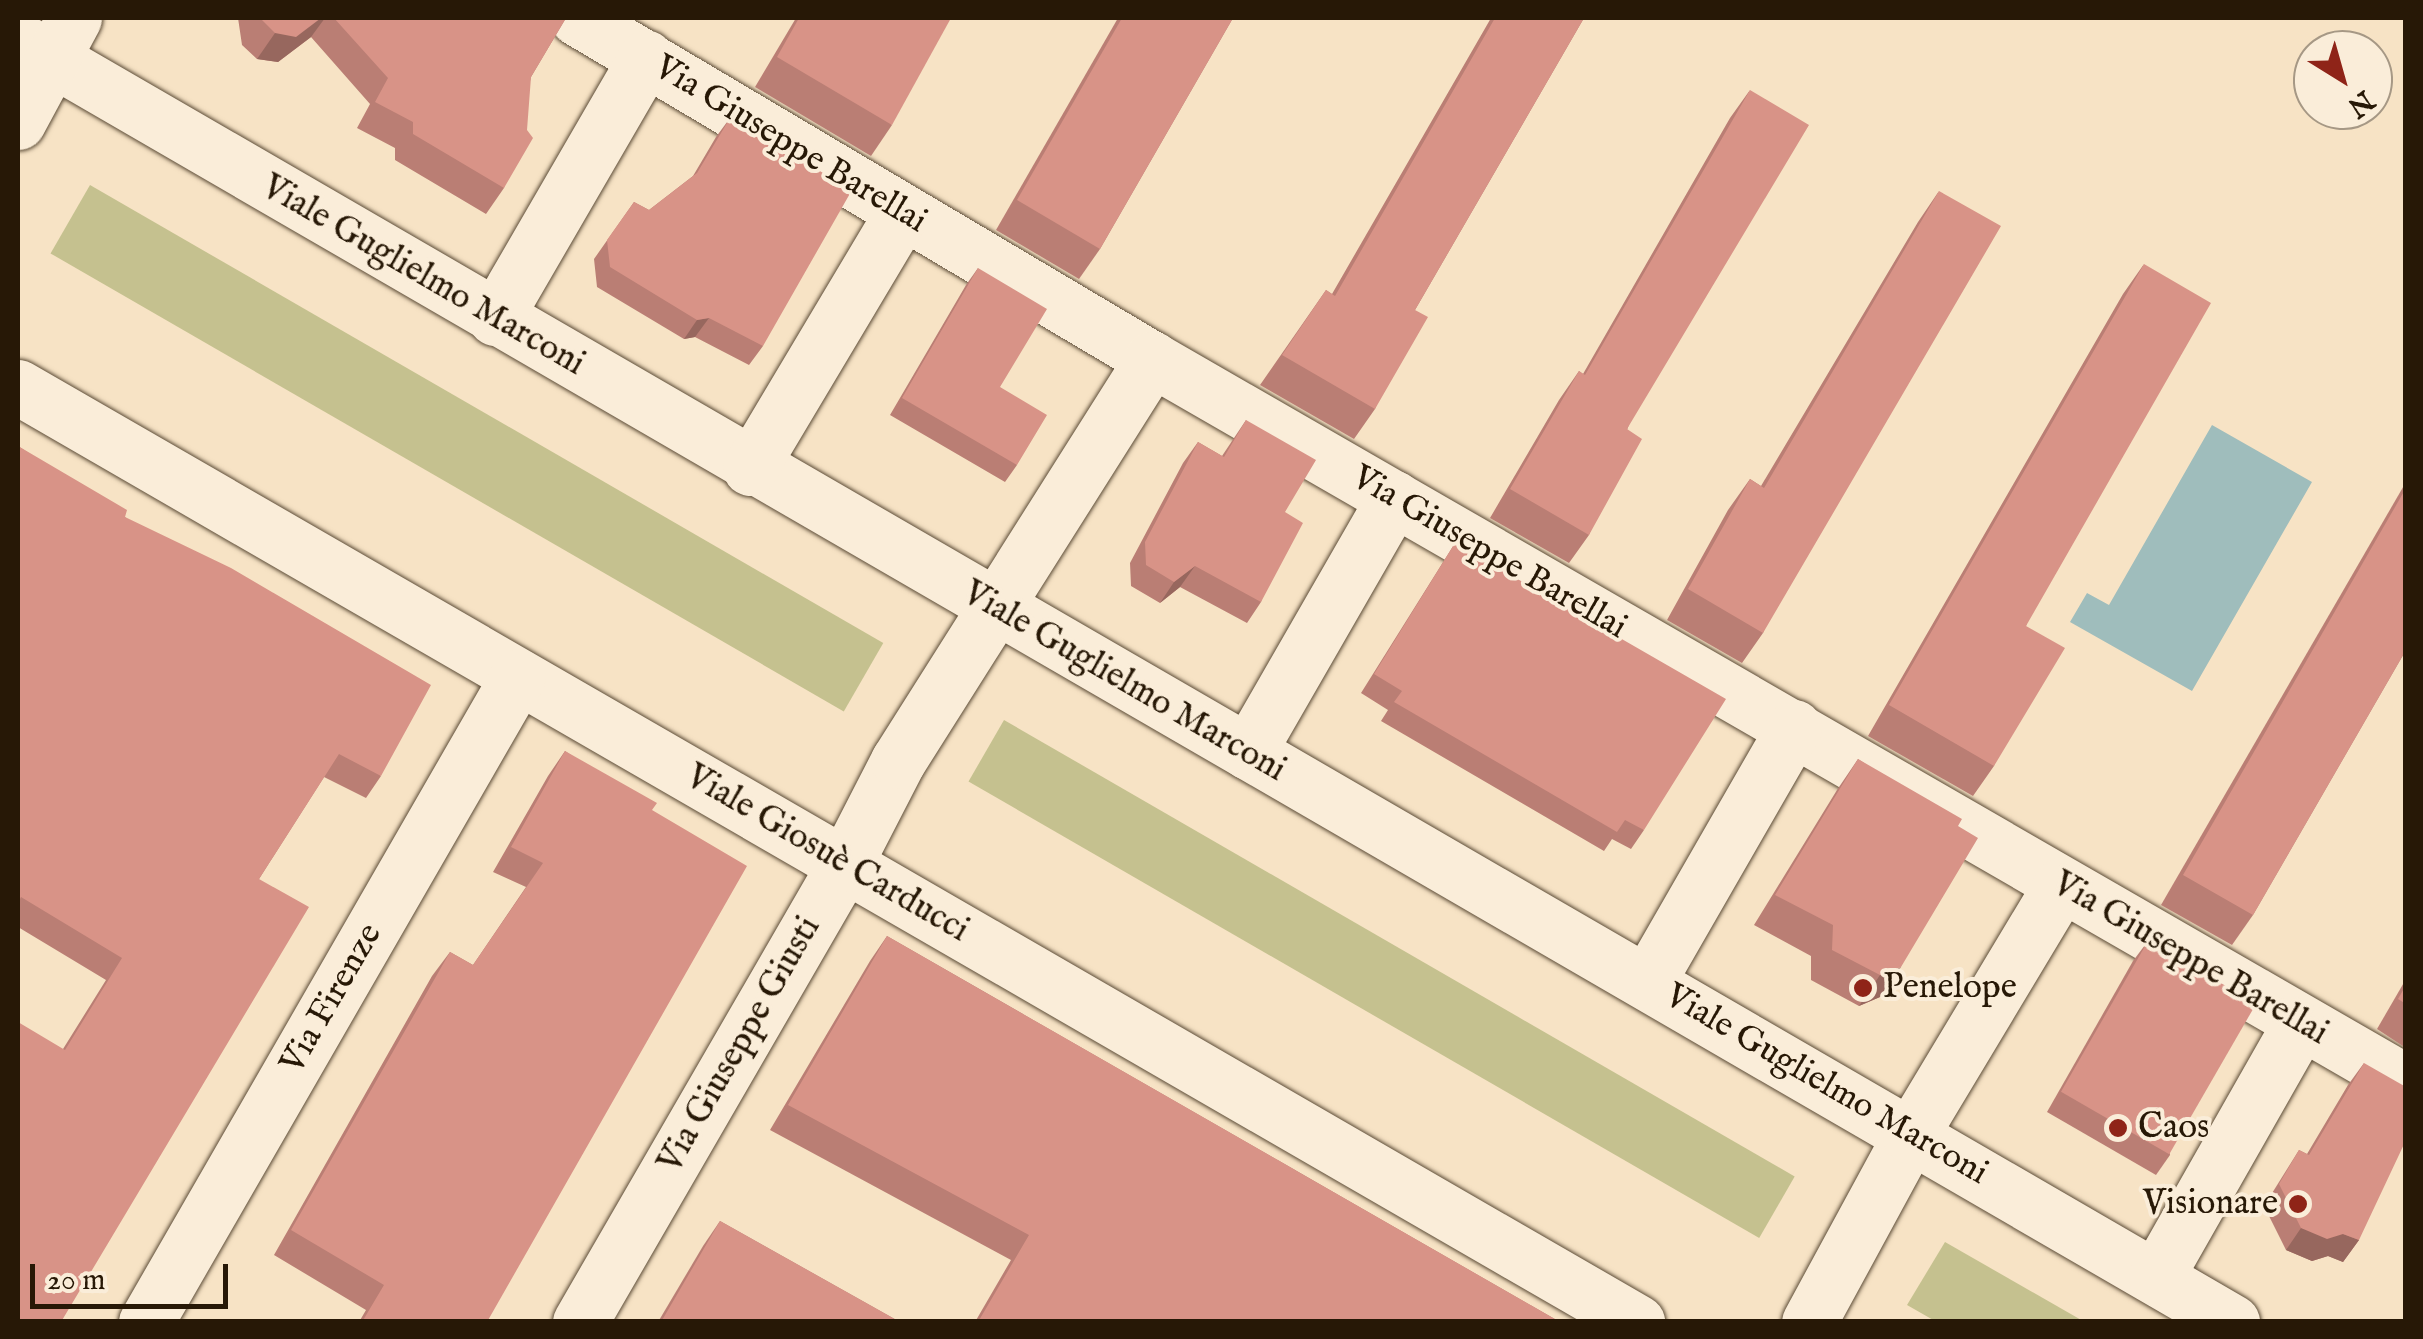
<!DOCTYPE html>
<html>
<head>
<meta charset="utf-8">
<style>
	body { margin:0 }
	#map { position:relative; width:2423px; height:1339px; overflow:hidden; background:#f7e3c5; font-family:"IM FELL English",serif }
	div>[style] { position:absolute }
	.green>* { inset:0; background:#c5c18f; transform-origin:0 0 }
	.water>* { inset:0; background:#9fbdbc }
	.roads { filter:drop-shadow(0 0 2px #5b4b36) drop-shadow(0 0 2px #5b4b36) }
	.minor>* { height:55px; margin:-27.5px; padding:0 27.5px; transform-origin:27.5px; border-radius:27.5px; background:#faedd9 }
	.wall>* { inset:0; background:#ba7e74 }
	.shaded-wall>* { inset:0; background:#97675e }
	.building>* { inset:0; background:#d89387; transform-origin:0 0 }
	.dots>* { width:28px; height:28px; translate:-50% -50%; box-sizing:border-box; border:5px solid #faedd9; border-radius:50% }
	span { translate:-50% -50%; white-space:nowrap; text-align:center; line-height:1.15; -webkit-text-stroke:8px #faedd9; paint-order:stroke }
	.street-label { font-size:35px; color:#271806 }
	.poi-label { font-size:35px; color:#271806 }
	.left { translate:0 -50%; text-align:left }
	.right { translate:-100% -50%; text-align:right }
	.frame { position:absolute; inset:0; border:20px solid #271806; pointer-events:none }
	.north { position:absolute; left:2293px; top:30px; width:100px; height:100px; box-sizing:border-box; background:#faedd9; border:2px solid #a69885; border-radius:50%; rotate:143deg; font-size:28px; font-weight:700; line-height:40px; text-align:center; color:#271806 }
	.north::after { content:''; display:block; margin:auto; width:35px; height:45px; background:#8f2418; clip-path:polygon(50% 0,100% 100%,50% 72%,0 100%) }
	.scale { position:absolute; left:30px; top:1264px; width:198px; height:45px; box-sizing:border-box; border:5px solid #271806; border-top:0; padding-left:12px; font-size:30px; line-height:35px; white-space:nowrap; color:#271806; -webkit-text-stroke:8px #faedd9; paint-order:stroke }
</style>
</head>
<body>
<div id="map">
	<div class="green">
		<div style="left:90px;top:185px;width:916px;height:79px;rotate:30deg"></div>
		<div style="left:1004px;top:720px;width:913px;height:71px;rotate:30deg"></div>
		<div style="clip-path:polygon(1945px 1242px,2083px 1321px,1935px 1321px,1907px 1305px)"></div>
	</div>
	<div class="water">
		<div style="clip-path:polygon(2212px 425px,2312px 482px,2192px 691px,2070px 622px,2087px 593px,2109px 605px)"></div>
	</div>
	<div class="roads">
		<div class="minor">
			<div style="left:577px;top:18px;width:669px;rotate:30.67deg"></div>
			<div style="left:1152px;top:359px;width:1447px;rotate:29.97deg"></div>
			<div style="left:18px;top:39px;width:2559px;rotate:30.09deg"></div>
			<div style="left:18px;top:122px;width:118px;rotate:-61.7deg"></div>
			<div style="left:495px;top:318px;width:301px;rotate:-59.9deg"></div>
			<div style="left:18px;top:387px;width:1870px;rotate:30.01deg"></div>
			<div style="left:750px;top:468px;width:297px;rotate:-59.2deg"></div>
			<div style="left:1248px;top:752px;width:293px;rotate:-60.1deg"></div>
			<div style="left:1648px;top:981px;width:293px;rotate:-60.1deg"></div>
			<div style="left:2156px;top:1277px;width:292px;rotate:-60.4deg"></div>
			<div style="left:146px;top:1322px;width:745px;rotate:-60.06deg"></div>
			<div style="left:580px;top:1322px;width:529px;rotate:-59.95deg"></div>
			<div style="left:845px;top:864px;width:116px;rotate:-62.8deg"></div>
			<div style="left:898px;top:761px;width:476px;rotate:-57.7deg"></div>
			<div style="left:1809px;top:1322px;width:212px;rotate:-61.5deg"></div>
			<div style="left:1910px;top:1136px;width:293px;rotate:-59deg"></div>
		</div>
	</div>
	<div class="wall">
		<div style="clip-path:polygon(238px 18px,566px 18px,531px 77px,504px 188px,486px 214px,395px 160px,395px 148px,357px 128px,370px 104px,311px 37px,278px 62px,257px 59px,242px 45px)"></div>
		<div style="clip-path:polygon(796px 18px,799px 18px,892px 125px,871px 156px,755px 87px)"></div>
		<div style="clip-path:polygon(1118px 18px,1233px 18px,1100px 249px,1079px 279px,996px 230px)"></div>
		<div style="clip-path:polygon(1491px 18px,1584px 18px,1415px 310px,1375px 409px,1354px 439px,1260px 385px,1326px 290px,1332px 294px)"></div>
		<div style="clip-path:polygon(1750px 90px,1589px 535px,1569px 563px,1490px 518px,1559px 400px,1579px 371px,1583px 374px,1730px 118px)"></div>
		<div style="clip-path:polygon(730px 118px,763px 346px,749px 365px,695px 337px,684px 339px,597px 287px,594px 259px,634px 202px,649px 210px,693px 176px,716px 137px)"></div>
		<div style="clip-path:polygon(1939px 191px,1763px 633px,1742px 663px,1667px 620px,1728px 510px,1750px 479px,1761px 486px,1918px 222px)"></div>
		<div style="clip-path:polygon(2144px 264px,2026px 626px,1994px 766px,1973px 796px,1868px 736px,2123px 294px)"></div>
		<div style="clip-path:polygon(978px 268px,1000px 387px,1017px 465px,1005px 482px,890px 415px,966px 285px)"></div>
		<div style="clip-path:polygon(1246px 420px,1285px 512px,1261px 602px,1247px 623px,1180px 587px,1160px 603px,1131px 586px,1130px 563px,1183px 463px,1198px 442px,1222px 456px)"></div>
		<div style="clip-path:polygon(18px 446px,125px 517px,381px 776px,366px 798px,324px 777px,259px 879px,61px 1322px,63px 1049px,106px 980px,18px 927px)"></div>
		<div style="clip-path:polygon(2406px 482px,2406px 650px,2253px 915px,2232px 945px,2161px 905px)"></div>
		<div style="clip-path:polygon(1455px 543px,1644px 830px,1631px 849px,1612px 839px,1604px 851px,1381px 721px,1388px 710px,1361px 693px)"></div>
		<div style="clip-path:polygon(565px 751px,652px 810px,487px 1322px,359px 1322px,366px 1310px,274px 1255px,432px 976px,450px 952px,473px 965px,526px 887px,493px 872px,548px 776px)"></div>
		<div style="clip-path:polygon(1858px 759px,1958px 826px,1880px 997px,1859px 1006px,1811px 980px,1811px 956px,1754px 925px,1837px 790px)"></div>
		<div style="clip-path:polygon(887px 936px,1560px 1322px,975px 1322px,1011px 1260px,770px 1130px,870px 961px)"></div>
		<div style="clip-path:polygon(2148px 941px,2170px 1155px,2156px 1175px,2047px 1112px,2133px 961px)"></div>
		<div style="clip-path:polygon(2406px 979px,2406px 1048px,2377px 1029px)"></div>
		<div style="clip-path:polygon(2364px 1063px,2359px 1240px,2343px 1262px,2328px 1256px,2312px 1261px,2286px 1250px,2264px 1206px,2299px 1150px,2307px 1154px,2348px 1085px)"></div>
		<div style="clip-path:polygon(720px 1221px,900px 1322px,658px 1322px,703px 1246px)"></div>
	</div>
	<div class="shaded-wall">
		<div style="clip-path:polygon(321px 18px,325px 18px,311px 37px,278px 62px,257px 59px,275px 33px)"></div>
		<div style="clip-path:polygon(709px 318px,695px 337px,684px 339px,697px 320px)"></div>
		<div style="clip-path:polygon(1195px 566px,1180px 587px,1160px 603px,1174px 582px)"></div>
		<div style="clip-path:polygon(1901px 967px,1880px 997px,1859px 1006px,1880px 975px)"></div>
		<div style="clip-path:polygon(2301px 1228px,2343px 1234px,2359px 1240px,2343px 1262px,2328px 1256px,2312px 1261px,2286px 1250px)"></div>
	</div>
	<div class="building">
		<div style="clip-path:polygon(260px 18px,321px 18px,296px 37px,275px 33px)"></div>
		<div style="clip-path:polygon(334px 18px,566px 18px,531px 77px,527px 130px,533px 138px,504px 188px,413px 134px,413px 122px,375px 102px,388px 78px)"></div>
		<div style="clip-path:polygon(799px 18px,951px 18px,892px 125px,777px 57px)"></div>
		<div style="clip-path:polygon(1122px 18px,1233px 18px,1100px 249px,1017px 200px)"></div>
		<div style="clip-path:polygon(1495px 18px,1584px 18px,1415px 310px,1428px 317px,1375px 409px,1282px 355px,1326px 290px,1335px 296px)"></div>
		<div style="clip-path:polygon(1750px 90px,1809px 125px,1627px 429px,1642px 439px,1589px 535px,1510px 489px,1579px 371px,1585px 375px)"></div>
		<div style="clip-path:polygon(730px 118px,852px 190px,763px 346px,709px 318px,697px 320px,610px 267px,607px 240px,634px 202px,649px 210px,697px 173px)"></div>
		<div style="clip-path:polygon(1939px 191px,2001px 226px,1763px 633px,1688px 589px,1750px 479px,1764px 488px)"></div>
		<div style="clip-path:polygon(2144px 264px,2211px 303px,2026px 626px,2065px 648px,1994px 766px,1889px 705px)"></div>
		<div style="clip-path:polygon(978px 268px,1047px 309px,1000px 387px,1047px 415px,1017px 465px,902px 398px)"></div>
		<div style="clip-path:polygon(1246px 420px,1316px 460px,1285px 512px,1303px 523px,1261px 602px,1195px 566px,1174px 582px,1146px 565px,1145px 542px,1198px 442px,1224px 457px)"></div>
		<div style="clip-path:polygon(18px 446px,127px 510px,125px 517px,231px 568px,431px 685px,381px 776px,339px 754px,259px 879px,309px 907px,61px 1322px,18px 1322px,18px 1022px,65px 1050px,122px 958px,21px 897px,18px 903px)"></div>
		<div style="clip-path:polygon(2406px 488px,2406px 650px,2253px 915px,2183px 875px)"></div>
		<div style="clip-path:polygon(1455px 543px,1726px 699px,1644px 830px,1625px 820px,1617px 832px,1394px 702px,1402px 691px,1374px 674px)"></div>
		<div style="clip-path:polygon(565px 751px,657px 803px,652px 810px,747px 866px,487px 1322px,362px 1322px,384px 1285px,291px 1230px,450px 952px,473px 965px,543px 863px,511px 847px)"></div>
		<div style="clip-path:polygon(1858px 759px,1962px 819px,1958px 826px,1978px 838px,1901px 967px,1880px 975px,1832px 950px,1833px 925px,1775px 895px)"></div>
		<div style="clip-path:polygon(887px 936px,1560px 1322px,978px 1322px,1029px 1235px,788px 1105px)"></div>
		<div style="left:2148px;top:941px;width:125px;height:174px;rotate:30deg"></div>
		<div style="clip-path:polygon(2406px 985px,2406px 1004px,2398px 999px)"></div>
		<div style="clip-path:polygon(2364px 1063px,2406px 1087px,2406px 1140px,2359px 1240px,2343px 1234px,2327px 1239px,2301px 1228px,2279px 1184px,2299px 1150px,2309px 1155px)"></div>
		<div style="clip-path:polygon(720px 1221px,900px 1322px,661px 1322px)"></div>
	</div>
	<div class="dots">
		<div style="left:1863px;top:988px;background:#8f2418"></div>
		<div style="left:2118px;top:1128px;background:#8f2418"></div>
		<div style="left:2298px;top:1204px;background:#8f2418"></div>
	</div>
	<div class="street-label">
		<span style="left:790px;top:145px;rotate:31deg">Via Giuseppe Barellai</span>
		<span style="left:423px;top:276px;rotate:30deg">Viale Guglielmo Marconi</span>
		<span style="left:1489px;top:553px;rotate:30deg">Via Giuseppe Barellai</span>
		<span style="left:1124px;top:682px;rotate:30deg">Viale Guglielmo Marconi</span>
		<span style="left:827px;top:854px;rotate:30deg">Viale Giosuè Carducci</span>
		<span style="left:2190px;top:959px;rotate:30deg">Via Giuseppe Barellai</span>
		<span style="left:332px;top:999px;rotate:-60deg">Via Firenze</span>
		<span style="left:740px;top:1045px;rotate:-60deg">Via Giuseppe Giusti</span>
		<span style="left:1826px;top:1085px;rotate:30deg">Viale Guglielmo Marconi</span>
	</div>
	<div class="poi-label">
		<span class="left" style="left:1883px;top:988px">Penelope</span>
		<span class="left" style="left:2138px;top:1128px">Caos</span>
		<span class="right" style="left:2278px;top:1204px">Visionare</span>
	</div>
	<div class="frame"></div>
	<div class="north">N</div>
	<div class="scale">20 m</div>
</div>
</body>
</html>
